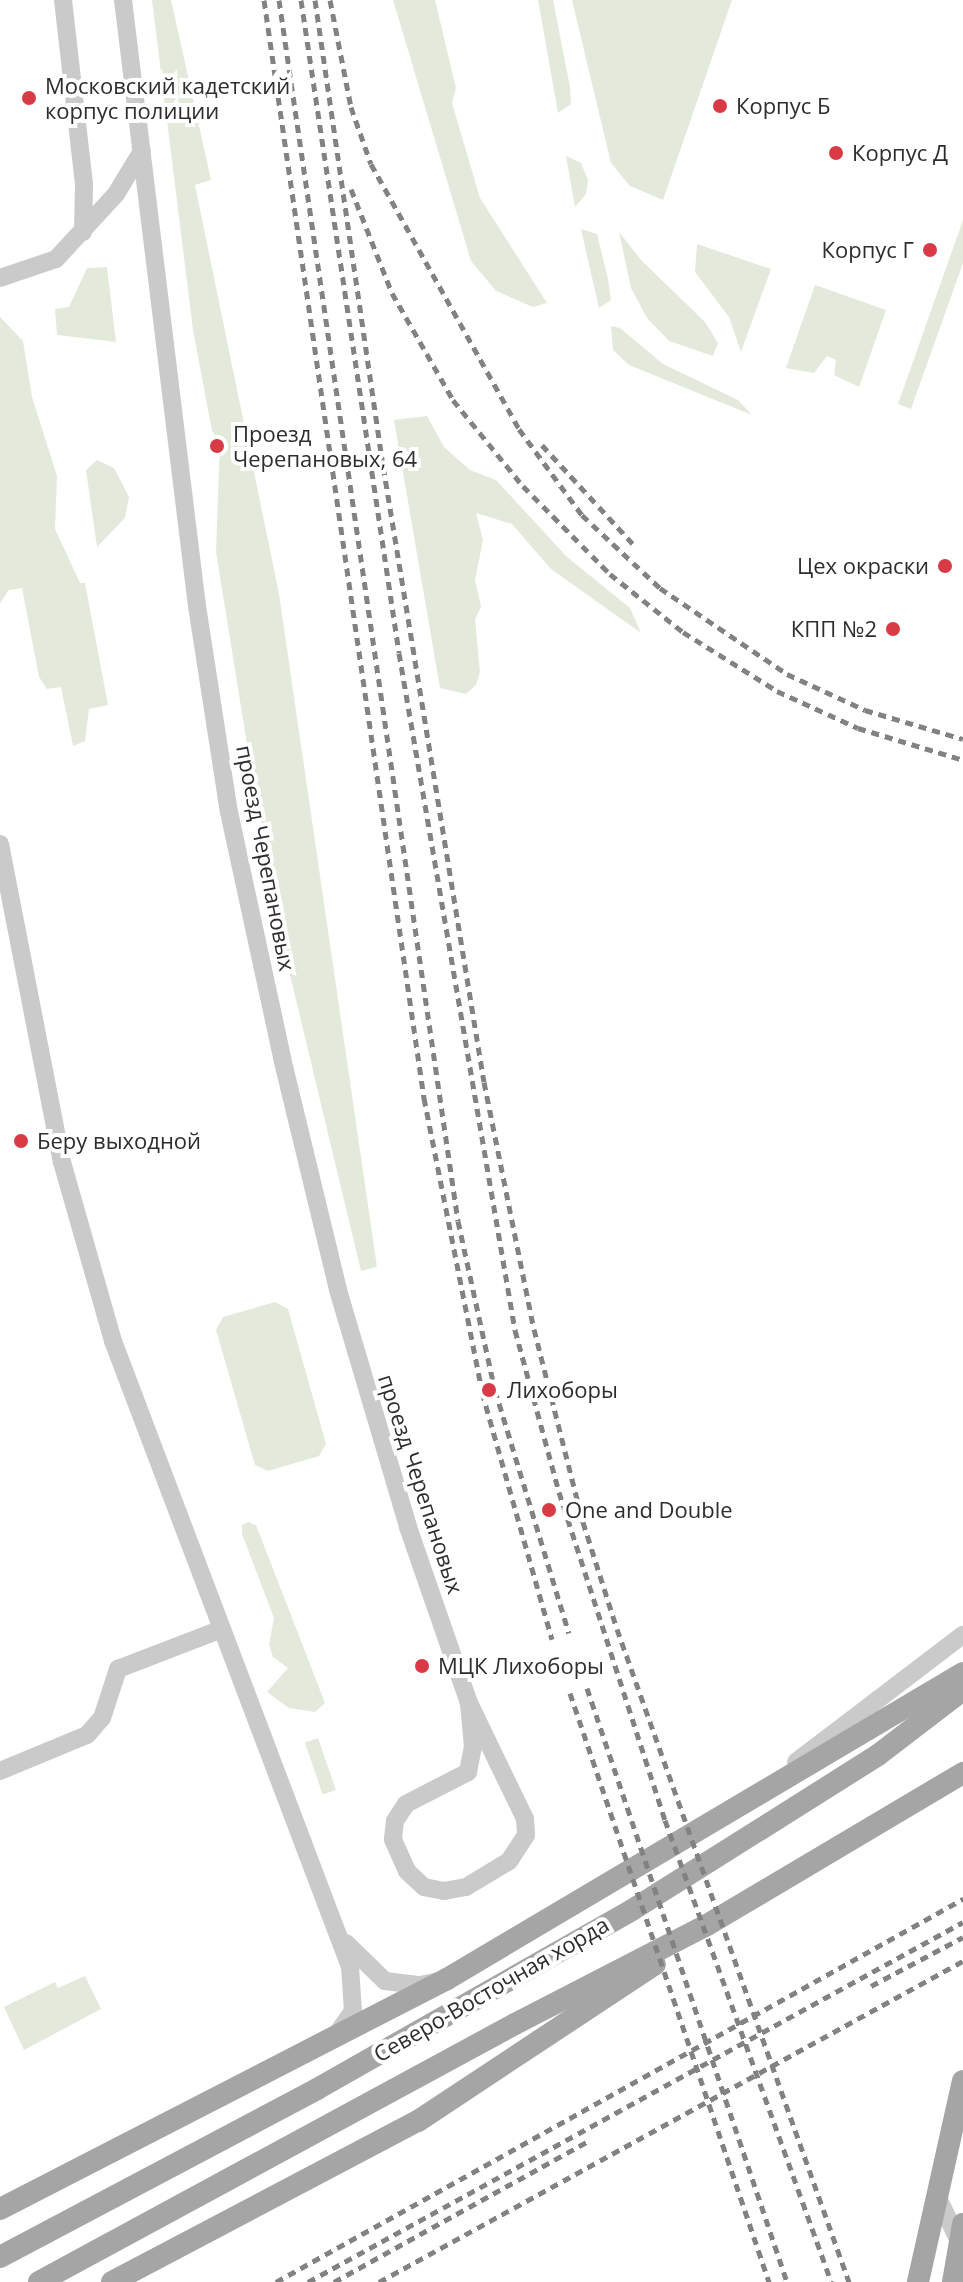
<!DOCTYPE html>
<html>
<head>
<meta charset="utf-8">
<style>
	body { margin:0 }
	#map { position:relative; width:963px; height:2282px; overflow:hidden; background:#fff; font-family:"Open Sans",sans-serif }
	div>[style] { position:absolute }
	.green>* { inset:0; background:#e3eadb; transform-origin:0 0 }
	.minor>* { height:18px; margin:-9px; padding:0 9px; transform-origin:9px; border-radius:9px; background:#cacaca }
	.major>* { height:22px; margin:-11px; padding:0 11px; transform-origin:11px; border-radius:11px; background:#a5a5a5 }
	.rail>* { height:5px; margin-top:-2.5px; transform-origin:0; background:repeating-linear-gradient(90deg,#828282 0 8px,transparent 0 14px) }
	.major-bridge>* { height:22px; margin:-11px; padding:0 11px; transform-origin:11px; border-radius:11px; background:#a5a5a5 }
	.dots>* { width:22px; height:22px; translate:-50% -50%; box-sizing:border-box; border:4px solid #fff; border-radius:50% }
	span { translate:-50% -50%; white-space:nowrap; text-align:center; line-height:1.15; -webkit-text-stroke:8px #fff; paint-order:stroke }
	.poi-label { font-size:22px; color:#2d2d2d }
	.left { translate:0 -50%; text-align:left }
	.right { translate:-100% -50%; text-align:right }
	.street-label { font-size:22px; color:#2d2d2d }
</style>
</head>
<body>
<div id="map">
	<div class="green">
		<div style="clip-path:polygon(152px 0,171px 0,211px 180px,195px 185px,279px 594px,377px 1267px,361px 1271px,285px 954px,250px 763px,216px 552px,220px 441px,212px 431px,193px 330px)"></div>
		<div style="clip-path:polygon(393px 0,435px 0,456px 88px,452px 103px,480px 198px,547px 303px,533px 307px,496px 291px,471px 261px)"></div>
		<div style="clip-path:polygon(538px 0,553px 0,570px 87px,571px 104px,558px 113px)"></div>
		<div style="clip-path:polygon(572px 0,732px 0,663px 200px,630px 186px,611px 163px)"></div>
		<div style="clip-path:polygon(566px 156px,581px 163px,588px 180px,586px 194px,575px 207px)"></div>
		<div style="clip-path:polygon(963px 220px,963px 263px,911px 409px,898px 404px)"></div>
		<div style="clip-path:polygon(581px 229px,597px 234px,608px 279px,611px 300px,599px 308px)"></div>
		<div style="clip-path:polygon(619px 232px,641px 260px,705px 322px,718px 343px,713px 356px,669px 341px,647px 318px,631px 288px)"></div>
		<div style="clip-path:polygon(697px 244px,771px 269px,741px 352px,729px 317px,695px 272px)"></div>
		<div style="clip-path:polygon(107px 267px,116px 342px,57px 335px,55px 309px,69px 307px,87px 268px)"></div>
		<div style="clip-path:polygon(815px 285px,886px 310px,859px 387px,834px 375px,836px 360px,827px 356px,814px 373px,786px 368px)"></div>
		<div style="clip-path:polygon(0 317px,23px 341px,32px 397px,57px 476px,55px 529px,80px 583px,85px 583px,108px 705px,89px 709px,85px 741px,73px 746px,61px 687px,47px 689px,39px 677px,22px 588px,9px 590px,0 603px)"></div>
		<div style="clip-path:polygon(611px 326px,620px 328px,663px 364px,738px 400px,752px 415px,629px 365px,613px 350px)"></div>
		<div style="clip-path:polygon(427px 416px,444px 447px,470px 470px,496px 480px,567px 557px,630px 608px,641px 633px,551px 569px,512px 524px,476px 513px,483px 540px,475px 580px,481px 607px,475px 619px,480px 672px,476px 685px,466px 694px,440px 688px,394px 420px)"></div>
		<div style="clip-path:polygon(97px 460px,114px 468px,129px 497px,125px 518px,97px 547px,86px 470px)"></div>
		<div style="clip-path:polygon(275px 1302px,288px 1309px,326px 1444px,319px 1456px,268px 1471px,255px 1465px,216px 1330px,223px 1317px)"></div>
		<div style="clip-path:polygon(248px 1522px,256px 1525px,325px 1703px,315px 1712px,289px 1708px,267px 1692px,288px 1668px,273px 1657px,269px 1644px,274px 1618px,242px 1534px,242px 1525px)"></div>
		<div style="left:318px;top:1738px;width:55px;height:14px;rotate:71deg"></div>
		<div style="clip-path:polygon(85px 1976px,101px 2009px,24px 2050px,4px 2007px,55px 1982px,58px 1988px)"></div>
	</div>
	<div class="minor">
		<div style="left:63px;top:0;width:186px;rotate:83.5deg"></div>
		<div style="left:84px;top:185px;width:47px;rotate:91.2deg"></div>
		<div style="left:123px;top:0;width:611px;rotate:83.04deg"></div>
		<div style="left:197px;top:606px;width:208px;rotate:81.2deg"></div>
		<div style="left:229px;top:812px;width:252px;rotate:77.8deg"></div>
		<div style="left:282px;top:1058px;width:239px;rotate:76.4deg"></div>
		<div style="left:338px;top:1290px;width:247px;rotate:73.5deg"></div>
		<div style="left:408px;top:1527px;width:186px;rotate:70.9deg"></div>
		<div style="left:469px;top:1703px;width:129px;rotate:64.2deg"></div>
		<div style="left:525px;top:1819px;width:16px;rotate:86deg"></div>
		<div style="left:526px;top:1835px;width:31px;rotate:123deg"></div>
		<div style="left:509px;top:1861px;width:50px;rotate:148.8deg"></div>
		<div style="left:466px;top:1887px;width:22px;rotate:170deg"></div>
		<div style="left:444px;top:1891px;width:20px;rotate:-169deg"></div>
		<div style="left:424px;top:1887px;width:23px;rotate:-137deg"></div>
		<div style="left:407px;top:1871px;width:35px;rotate:-114deg"></div>
		<div style="left:393px;top:1839px;width:18px;rotate:-84deg"></div>
		<div style="left:395px;top:1821px;width:20px;rotate:-57deg"></div>
		<div style="left:406px;top:1804px;width:70px;rotate:-27.3deg"></div>
		<div style="left:468px;top:1772px;width:25px;rotate:-79deg"></div>
		<div style="left:473px;top:1747px;width:44px;rotate:-95.2deg"></div>
		<div style="left:0;top:278px;width:59px;rotate:-18.7deg"></div>
		<div style="left:56px;top:259px;width:88px;rotate:-47.3deg"></div>
		<div style="left:116px;top:194px;width:50px;rotate:-58.8deg"></div>
		<div style="left:0;top:844px;width:324px;rotate:79deg"></div>
		<div style="left:62px;top:1162px;width:186px;rotate:74.1deg"></div>
		<div style="left:113px;top:1341px;width:669px;rotate:69.26deg"></div>
		<div style="left:350px;top:1967px;width:44px;rotate:86.1deg"></div>
		<div style="left:353px;top:2011px;width:29px;rotate:125deg"></div>
		<div style="left:796px;top:1762px;width:210px;rotate:-37.3deg"></div>
		<div style="left:0;top:1771px;width:94px;rotate:-22.5deg"></div>
		<div style="left:87px;top:1735px;width:23px;rotate:-49deg"></div>
		<div style="left:102px;top:1718px;width:52px;rotate:-71.9deg"></div>
		<div style="left:118px;top:1669px;width:111px;rotate:-21deg"></div>
		<div style="left:346px;top:1943px;width:54px;rotate:44.3deg"></div>
		<div style="left:385px;top:1981px;width:35px;rotate:7deg"></div>
		<div style="left:420px;top:1985px;width:16px;rotate:-11deg"></div>
		<div style="left:936px;top:2194px;width:57px;rotate:63.9deg"></div>
	</div>
	<div class="major">
		<div style="left:0;top:2209px;width:503px;rotate:-27.23deg"></div>
		<div style="left:447px;top:1979px;width:600px;rotate:-30.67deg"></div>
		<div style="left:0;top:2257px;width:359px;rotate:-27.9deg"></div>
		<div style="left:317px;top:2089px;width:362px;rotate:-29.6deg"></div>
		<div style="left:632px;top:1910px;width:291px;rotate:-32.2deg"></div>
		<div style="left:878px;top:1755px;width:107px;rotate:-37.4deg"></div>
		<div style="left:39px;top:2282px;width:541px;rotate:-28.46deg"></div>
		<div style="left:515px;top:2024px;width:216px;rotate:-27.3deg"></div>
		<div style="left:707px;top:1925px;width:298px;rotate:-30.7deg"></div>
		<div style="left:112px;top:2282px;width:346px;rotate:-27.8deg"></div>
		<div style="left:418px;top:2121px;width:284px;rotate:-33.5deg"></div>
		<div style="left:918px;top:2282px;width:206px;rotate:-77.4deg"></div>
	</div>
	<div class="rail">
		<div style="left:264px;top:0;width:1110px;rotate:81.71deg"></div>
		<div style="left:424px;top:1098px;width:300px;rotate:78.8deg"></div>
		<div style="left:482px;top:1392px;width:257px;rotate:74.2deg"></div>
		<div style="left:279px;top:0;width:1234px;rotate:81.66deg"></div>
		<div style="left:458px;top:1221px;width:173px;rotate:77.7deg"></div>
		<div style="left:495px;top:1390px;width:254px;rotate:73.1deg"></div>
		<div style="left:301px;top:0;width:660px;rotate:81.46deg"></div>
		<div style="left:399px;top:653px;width:687px;rotate:80.28deg"></div>
		<div style="left:515px;top:1330px;width:168px;rotate:74.8deg"></div>
		<div style="left:559px;top:1492px;width:345px;rotate:72.1deg"></div>
		<div style="left:665px;top:1820px;width:491px;rotate:70.2deg"></div>
		<div style="left:315px;top:0;width:458px;rotate:81.7deg"></div>
		<div style="left:381px;top:453px;width:637px;rotate:80.7deg"></div>
		<div style="left:484px;top:1082px;width:252px;rotate:78.6deg"></div>
		<div style="left:534px;top:1329px;width:199px;rotate:75.8deg"></div>
		<div style="left:583px;top:1522px;width:112px;rotate:72.4deg"></div>
		<div style="left:617px;top:1629px;width:693px;rotate:70.44deg"></div>
		<div style="left:330px;top:0;width:109px;rotate:78.9deg"></div>
		<div style="left:351px;top:107px;width:60px;rotate:70.7deg"></div>
		<div style="left:371px;top:164px;width:304px;rotate:60.8deg"></div>
		<div style="left:519px;top:429px;width:107px;rotate:53.8deg"></div>
		<div style="left:582px;top:515px;width:107px;rotate:43.1deg"></div>
		<div style="left:660px;top:588px;width:153px;rotate:34.1deg"></div>
		<div style="left:787px;top:674px;width:86px;rotate:24.8deg"></div>
		<div style="left:865px;top:710px;width:102px;rotate:16.5deg"></div>
		<div style="left:351px;top:189px;width:112px;rotate:68.5deg"></div>
		<div style="left:392px;top:293px;width:123px;rotate:60.3deg"></div>
		<div style="left:453px;top:400px;width:111px;rotate:50.9deg"></div>
		<div style="left:523px;top:486px;width:124px;rotate:45.3deg"></div>
		<div style="left:610px;top:574px;width:93px;rotate:38.5deg"></div>
		<div style="left:683px;top:632px;width:111px;rotate:32.1deg"></div>
		<div style="left:777px;top:691px;width:89px;rotate:24.6deg"></div>
		<div style="left:858px;top:728px;width:110px;rotate:16.9deg"></div>
		<div style="left:542px;top:445px;width:137px;rotate:47.4deg"></div>
		<div style="left:587px;top:1688px;width:627px;rotate:71.39deg"></div>
		<div style="left:570px;top:1693px;width:622px;rotate:71.33deg"></div>
		<div style="left:871px;top:1986px;width:104px;rotate:-28deg"></div>
		<div style="left:276px;top:2282px;width:787px;rotate:-29.14deg"></div>
		<div style="left:308px;top:2282px;width:747px;rotate:-28.79deg"></div>
		<div style="left:334px;top:2282px;width:289px;rotate:-29deg"></div>
		<div style="left:379px;top:2282px;width:666px;rotate:-28.8deg"></div>
	</div>
	<div class="major-bridge">
		<div style="left:953px;top:2282px;width:59px;rotate:-80.2deg"></div>
	</div>
	<div class="dots">
		<div style="left:29px;top:98px;background:#d83b45"></div>
		<div style="left:720px;top:106px;background:#d83b45"></div>
		<div style="left:836px;top:153px;background:#d83b45"></div>
		<div style="left:930px;top:250px;background:#d83b45"></div>
		<div style="left:217px;top:446px;background:#d83b45"></div>
		<div style="left:945px;top:566px;background:#d83b45"></div>
		<div style="left:893px;top:629px;background:#d83b45"></div>
		<div style="left:21px;top:1141px;background:#d83b45"></div>
		<div style="left:489px;top:1390px;background:#d83b45"></div>
		<div style="left:549px;top:1510px;background:#d83b45"></div>
		<div style="left:422px;top:1666px;background:#d83b45"></div>
	</div>
	<div class="poi-label">
		<span class="left" style="left:45px;top:98px">Московский кадетский<br>корпус полиции</span>
		<span class="left" style="left:736px;top:106px">Корпус Б</span>
		<span class="left" style="left:852px;top:153px">Корпус Д</span>
		<span class="right" style="left:914px;top:250px">Корпус Г</span>
		<span class="left" style="left:233px;top:446px">Проезд<br>Черепановых, 64</span>
		<span class="right" style="left:929px;top:566px">Цех окраски</span>
		<span class="right" style="left:877px;top:629px">КПП №2</span>
		<span class="left" style="left:37px;top:1141px">Беру выходной</span>
		<span class="left" style="left:507px;top:1390px">Лихоборы</span>
		<span class="left" style="left:565px;top:1510px">One and Double</span>
		<span class="left" style="left:438px;top:1666px">МЦК Лихоборы</span>
	</div>
	<div class="street-label">
		<span style="left:266px;top:858px;rotate:79deg">проезд Черепановых</span>
		<span style="left:421px;top:1484px;rotate:72deg">проезд Черепановых</span>
		<span style="left:491px;top:1989px;rotate:-30deg">Северо-Восточная хорда</span>
	</div>
</div>
</body>
</html>
